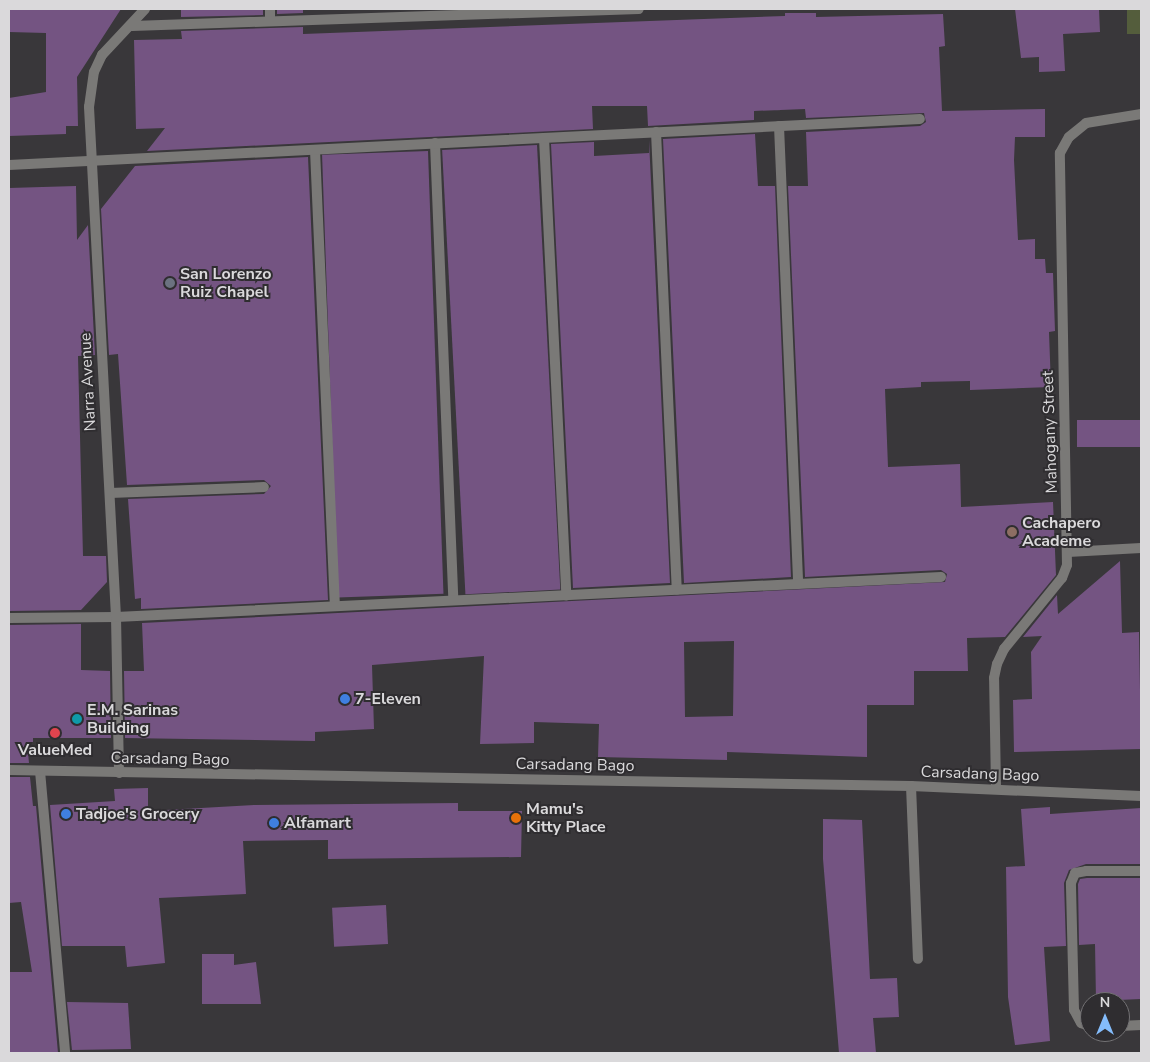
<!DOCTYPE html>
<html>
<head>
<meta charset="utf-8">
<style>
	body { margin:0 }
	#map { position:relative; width:1150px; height:1062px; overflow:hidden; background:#39373a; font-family:"Nunito Sans",sans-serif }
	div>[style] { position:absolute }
	.green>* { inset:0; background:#545d3c; transform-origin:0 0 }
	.building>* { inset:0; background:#745482; transform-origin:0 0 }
	.service>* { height:10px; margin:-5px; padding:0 5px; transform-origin:5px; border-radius:5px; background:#7a7977 }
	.minor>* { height:10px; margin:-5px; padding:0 5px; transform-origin:5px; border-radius:5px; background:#7a7977 }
	.tertiary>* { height:10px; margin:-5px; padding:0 5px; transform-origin:5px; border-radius:5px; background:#7a7977 }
	.dots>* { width:14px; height:14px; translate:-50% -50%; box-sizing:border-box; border:2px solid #2f2d30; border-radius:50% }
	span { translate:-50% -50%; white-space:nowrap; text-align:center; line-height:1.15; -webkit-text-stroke:4px #2f2d30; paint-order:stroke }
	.poi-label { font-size:16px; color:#dad9db; font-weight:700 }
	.left { translate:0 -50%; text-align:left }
	.street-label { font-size:16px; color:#dad9db }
	.frame { position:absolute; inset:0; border:10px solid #dad9db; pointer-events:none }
	.north { position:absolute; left:1080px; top:992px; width:50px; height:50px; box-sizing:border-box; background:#2f2d30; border:1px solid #737274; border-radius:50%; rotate:0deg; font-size:14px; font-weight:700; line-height:20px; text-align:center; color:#dad9db }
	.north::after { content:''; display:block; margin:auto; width:18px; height:22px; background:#84bcfb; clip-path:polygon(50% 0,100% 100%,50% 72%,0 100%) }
</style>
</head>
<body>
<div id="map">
	<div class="green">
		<div style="left:1127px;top:9px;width:14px;height:25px"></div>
	</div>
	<div class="building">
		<div style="clip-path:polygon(9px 9px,121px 9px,77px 77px,78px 126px,66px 126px,66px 134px,9px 136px,9px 98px,46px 92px,46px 33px,9px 32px)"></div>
		<div style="clip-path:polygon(181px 9px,263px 9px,263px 15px,181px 17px)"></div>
		<div style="clip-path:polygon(277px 9px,303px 9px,303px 13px,277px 14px)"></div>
		<div style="clip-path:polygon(1015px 9px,1099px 9px,1100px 32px,1063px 34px,1065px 71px,1039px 72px,1039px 57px,1021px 58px)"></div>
		<div style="clip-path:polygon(evenodd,785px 13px,816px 13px,816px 17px,943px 14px,945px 46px,939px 47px,942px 111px,1045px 109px,1045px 137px,1015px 137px,1014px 160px,1018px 240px,1035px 239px,1035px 259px,1045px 259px,1046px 273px,1053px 273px,1055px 331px,1049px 332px,1051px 387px,970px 390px,970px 381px,921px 382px,921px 387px,885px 389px,888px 467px,960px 464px,961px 507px,1053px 502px,1056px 575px,1005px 637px,967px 638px,968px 671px,914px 671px,914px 705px,867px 705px,867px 757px,727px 752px,727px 760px,598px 757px,599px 724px,534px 722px,534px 743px,480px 744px,484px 656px,372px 665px,374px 729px,315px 732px,315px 741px,125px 738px,124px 671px,144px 671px,142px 623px,945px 582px,947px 574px,941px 570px,805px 577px,788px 186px,808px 186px,806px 132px,920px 126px,926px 122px,924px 113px,806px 118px,805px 109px,754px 111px,754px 120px,648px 126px,647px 106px,592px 106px,593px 129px,147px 151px,165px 128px,136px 129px,134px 40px,182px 39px,181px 31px,303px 27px,303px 34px,785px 16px,785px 13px,734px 641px,733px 716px,685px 717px,684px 642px,734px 641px)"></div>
		<div style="clip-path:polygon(755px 134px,758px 186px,775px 186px,791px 577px,684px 583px,663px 139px)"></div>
		<div style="clip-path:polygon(649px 140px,670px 583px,573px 588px,551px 144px,594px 142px,594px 156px,649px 153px)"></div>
		<div style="left:537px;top:145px;width:445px;height:95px;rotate:87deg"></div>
		<div style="left:428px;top:151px;width:443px;height:106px;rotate:88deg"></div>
		<div style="clip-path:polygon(308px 157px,328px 600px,141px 609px,141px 598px,135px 599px,128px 499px,264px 494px,271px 486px,264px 480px,127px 485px,118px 354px,109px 355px,101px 209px,135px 166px)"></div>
		<div style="clip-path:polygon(76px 186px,77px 240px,88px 225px,95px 355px,78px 356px,83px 556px,106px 556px,107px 582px,81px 610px,9px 611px,9px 188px)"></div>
		<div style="left:1141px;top:420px;width:27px;height:64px;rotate:90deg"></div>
		<div style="clip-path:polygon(1120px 561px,1122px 633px,1139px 632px,1141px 749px,1014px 752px,1013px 700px,1032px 699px,1031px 652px,1042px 636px,1023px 637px,1057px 595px,1058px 614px)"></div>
		<div style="clip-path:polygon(81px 624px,81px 670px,110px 671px,111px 738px,33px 738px,33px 742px,27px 742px,29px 763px,9px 763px,9px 625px)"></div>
		<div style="clip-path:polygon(9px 777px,30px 777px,33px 806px,36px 806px,58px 1053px,9px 1053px,9px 972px,32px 972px,21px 902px,9px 903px)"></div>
		<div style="clip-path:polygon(148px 788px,148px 811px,254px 805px,458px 803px,458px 811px,522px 811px,521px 857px,328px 859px,328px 840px,243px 841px,246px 894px,159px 898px,165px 963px,127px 967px,125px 946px,62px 946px,50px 805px,115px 801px,114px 789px)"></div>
		<div style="clip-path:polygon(1050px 807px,1050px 814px,1141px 808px,1141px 864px,1086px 864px,1069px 870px,1064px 883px,1066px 946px,1044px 947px,1050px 1041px,1015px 1045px,1008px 997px,1006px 867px,1025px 866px,1021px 809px)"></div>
		<div style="clip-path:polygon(823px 819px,862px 820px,870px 979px,897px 978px,899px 1017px,873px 1018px,876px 1053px,839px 1053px,823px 859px)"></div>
		<div style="clip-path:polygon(1141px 878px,1141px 999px,1096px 1001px,1095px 944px,1079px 945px,1078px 884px,1080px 879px,1087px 878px)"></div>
		<div style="left:386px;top:905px;width:39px;height:54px;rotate:87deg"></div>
		<div style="clip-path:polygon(202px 954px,234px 954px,234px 965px,256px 962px,261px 1004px,202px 1004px)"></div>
		<div style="clip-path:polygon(67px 1002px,128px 1003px,131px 1049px,72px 1050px)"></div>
	</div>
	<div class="service">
		<div style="left:911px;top:786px;width:173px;rotate:87.7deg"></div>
	</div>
	<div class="minor">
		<div style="left:270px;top:21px;width:12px;rotate:-90deg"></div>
		<div style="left:132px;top:26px;width:507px;rotate:-1.92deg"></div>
		<div style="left:779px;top:126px;width:458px;rotate:87.6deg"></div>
		<div style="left:656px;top:132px;width:458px;rotate:87.4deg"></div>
		<div style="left:544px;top:138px;width:458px;rotate:87.2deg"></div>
		<div style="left:435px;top:143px;width:457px;rotate:87.7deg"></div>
		<div style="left:315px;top:150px;width:456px;rotate:87.5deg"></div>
		<div style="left:9px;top:165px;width:912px;rotate:-2.89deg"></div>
		<div style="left:110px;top:493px;width:154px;rotate:-2.2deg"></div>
		<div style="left:1068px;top:552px;width:73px;rotate:-3.1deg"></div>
		<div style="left:9px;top:618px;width:107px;rotate:-0.5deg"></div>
		<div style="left:116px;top:617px;width:826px;rotate:-2.78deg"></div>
		<div style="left:40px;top:771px;width:283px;rotate:84.9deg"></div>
		<div style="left:119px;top:773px;width:156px;rotate:-91.1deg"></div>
		<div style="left:116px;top:617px;width:511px;rotate:-93.03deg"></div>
		<div style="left:89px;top:107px;width:35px;rotate:-82deg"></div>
		<div style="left:94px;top:72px;width:19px;rotate:-65deg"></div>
		<div style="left:102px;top:55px;width:63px;rotate:-46.9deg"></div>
		<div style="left:996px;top:788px;width:110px;rotate:-91deg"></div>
		<div style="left:994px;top:678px;width:14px;rotate:-78deg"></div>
		<div style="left:997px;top:664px;width:17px;rotate:-65deg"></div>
		<div style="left:1004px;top:649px;width:92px;rotate:-50.8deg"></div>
		<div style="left:1062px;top:578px;width:14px;rotate:-69deg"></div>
		<div style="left:1067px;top:565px;width:412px;rotate:-91deg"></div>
		<div style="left:1060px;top:153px;width:18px;rotate:-61deg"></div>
		<div style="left:1069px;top:137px;width:22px;rotate:-39deg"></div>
		<div style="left:1086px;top:123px;width:56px;rotate:-9.3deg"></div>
		<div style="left:1090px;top:1026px;width:9px;rotate:-162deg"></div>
		<div style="left:1081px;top:1023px;width:15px;rotate:-118deg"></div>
		<div style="left:1074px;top:1010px;width:127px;rotate:-91.4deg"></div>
		<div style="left:1071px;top:883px;width:11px;rotate:-68deg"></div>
		<div style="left:1075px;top:873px;width:11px;rotate:-10deg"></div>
		<div style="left:1086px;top:871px;width:55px"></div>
		<div style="left:1120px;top:1026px;width:21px;rotate:-3deg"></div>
	</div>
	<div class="tertiary">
		<div style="left:9px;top:770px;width:902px;rotate:1.02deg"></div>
		<div style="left:911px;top:786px;width:230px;rotate:2.5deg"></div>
	</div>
	<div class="dots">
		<div style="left:170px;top:283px;background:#6b7280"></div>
		<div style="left:1012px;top:532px;background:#8d6e63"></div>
		<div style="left:345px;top:699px;background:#3f7fe0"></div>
		<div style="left:77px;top:719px;background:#0f9aa8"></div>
		<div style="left:55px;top:733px;background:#e0444e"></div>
		<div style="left:66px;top:814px;background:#3f7fe0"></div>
		<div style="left:516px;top:818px;background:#e8710a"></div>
		<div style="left:274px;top:823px;background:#3f7fe0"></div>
	</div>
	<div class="poi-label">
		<span class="left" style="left:180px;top:283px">San Lorenzo<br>Ruiz Chapel</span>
		<span class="left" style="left:1022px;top:532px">Cachapero<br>Academe</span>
		<span class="left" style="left:355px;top:699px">7-Eleven</span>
		<span class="left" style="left:87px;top:719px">E.M. Sarinas<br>Building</span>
		<span style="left:55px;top:750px">ValueMed</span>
		<span class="left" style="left:526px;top:818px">Mamu's<br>Kitty Place</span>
		<span class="left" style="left:76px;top:814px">Tadjoe's Grocery</span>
		<span class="left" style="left:284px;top:823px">Alfamart</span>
	</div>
	<div class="street-label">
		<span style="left:88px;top:382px;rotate:-93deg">Narra Avenue</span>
		<span style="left:1050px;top:432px;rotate:-92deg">Mahogany Street</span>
		<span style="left:170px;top:759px;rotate:1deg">Carsadang Bago</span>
		<span style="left:575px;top:765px;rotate:1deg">Carsadang Bago</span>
		<span style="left:980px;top:774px;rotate:2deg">Carsadang Bago</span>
	</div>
	<div class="frame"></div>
	<div class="north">N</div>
</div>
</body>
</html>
